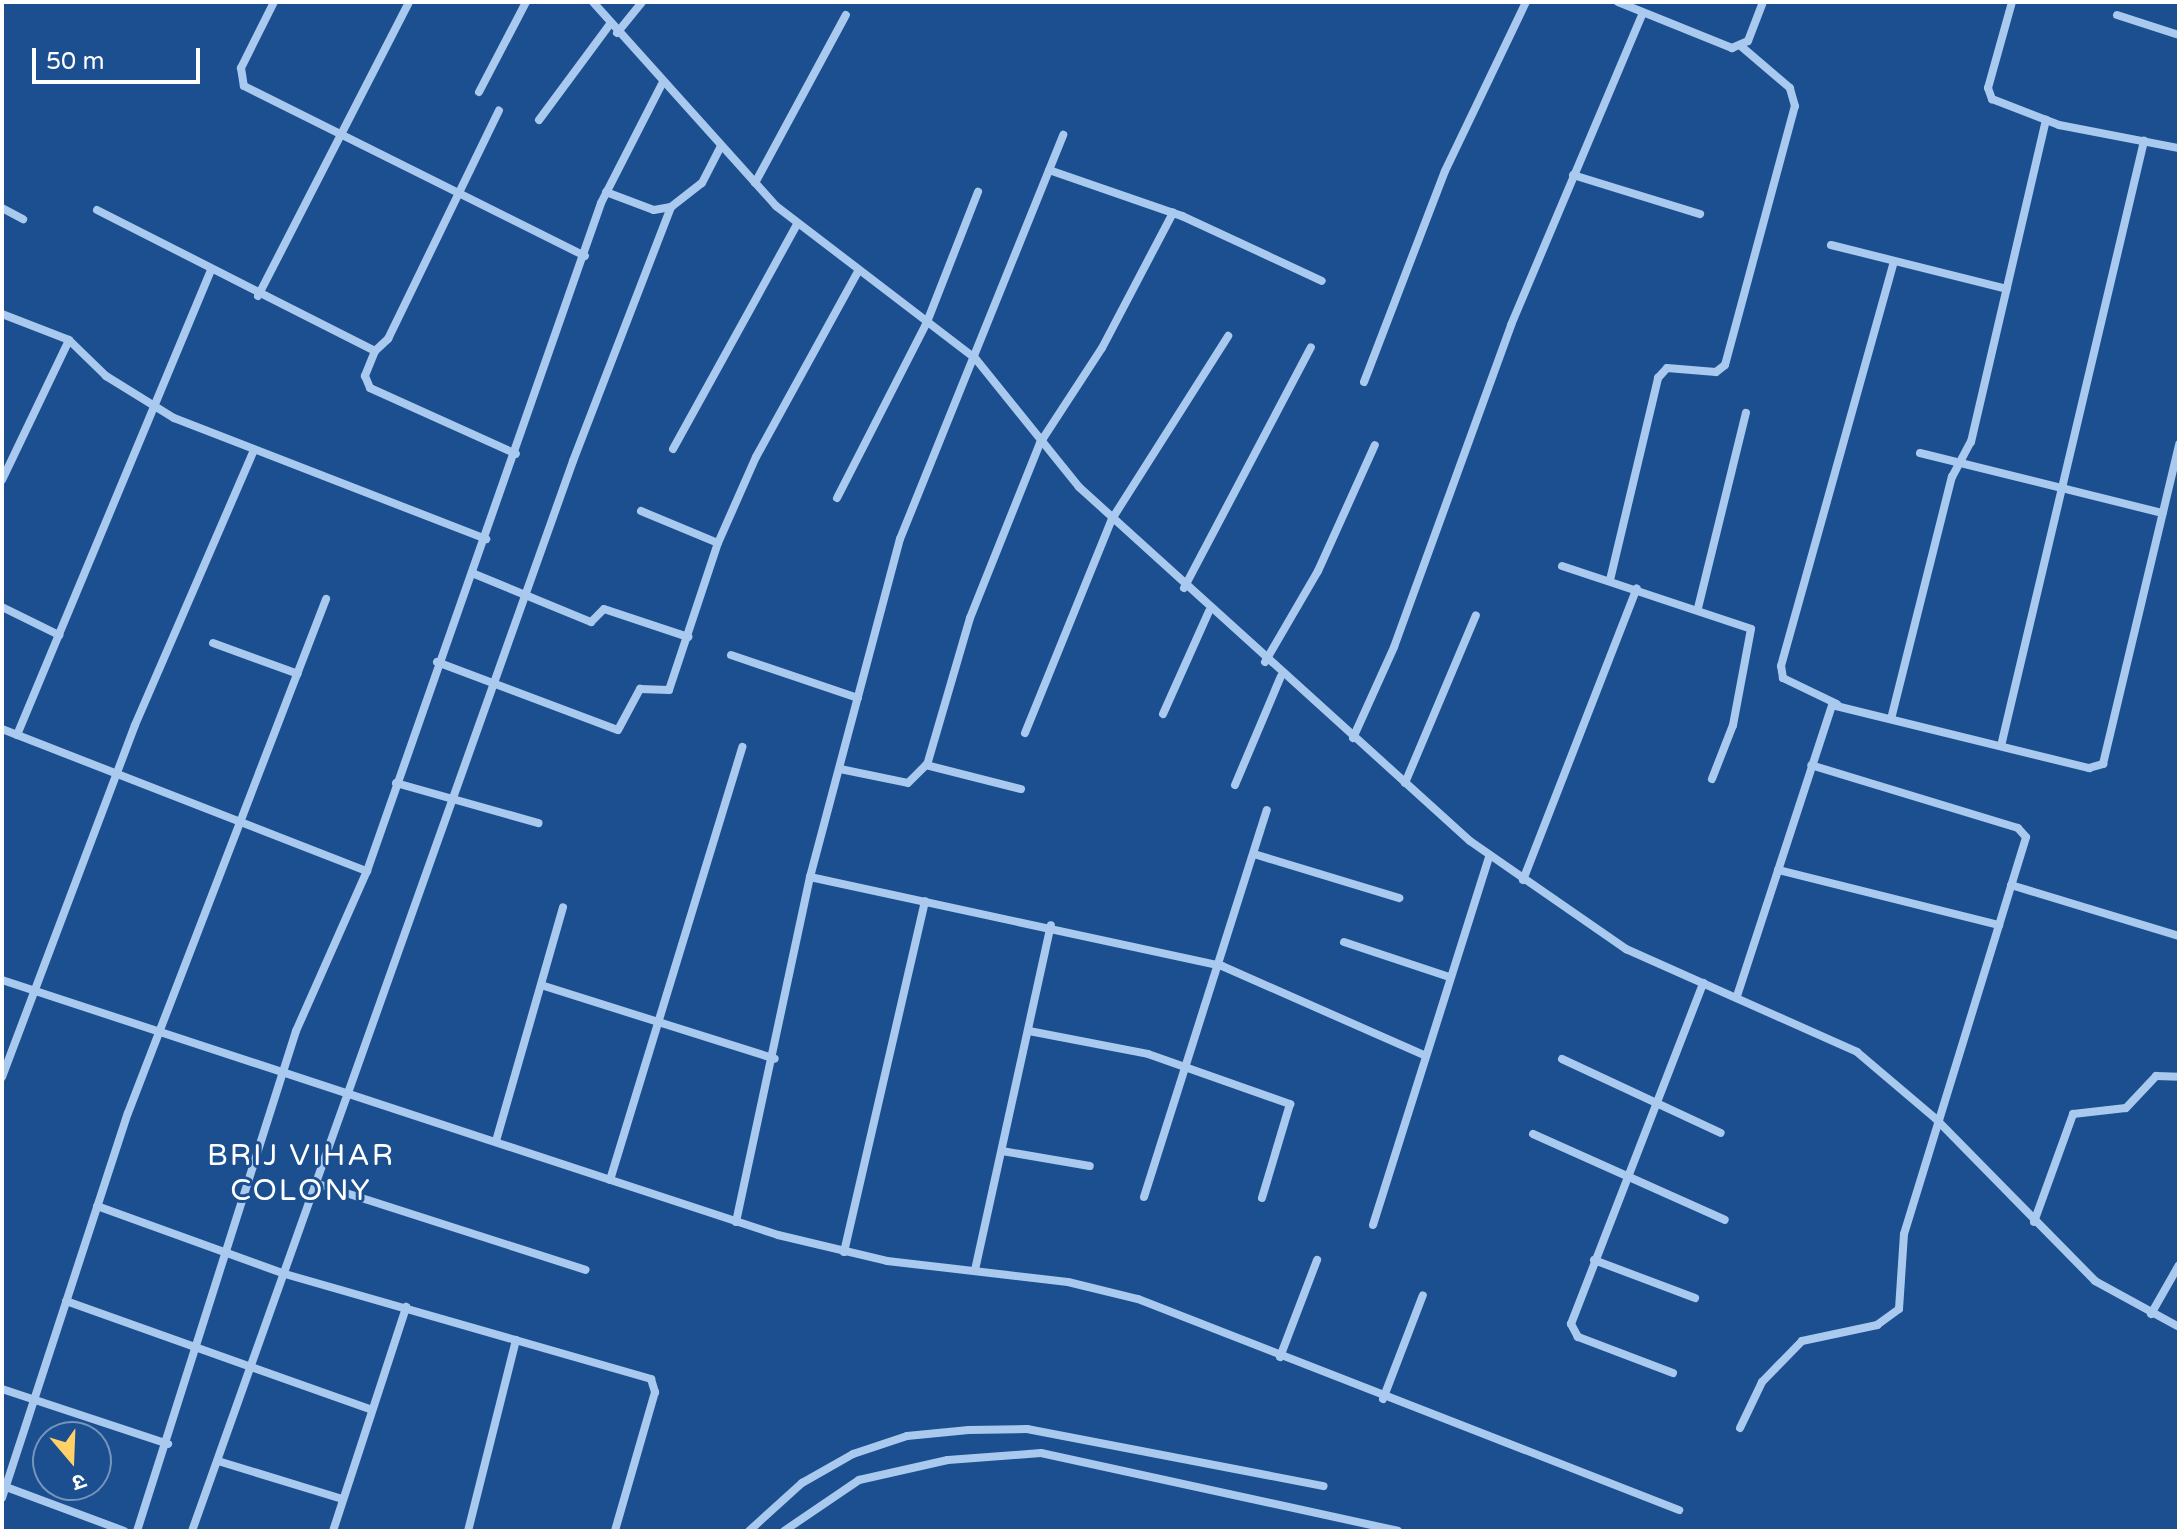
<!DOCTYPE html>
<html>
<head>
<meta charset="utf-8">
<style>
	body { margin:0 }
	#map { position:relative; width:2181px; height:1533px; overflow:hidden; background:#1b4f8f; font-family:"Varela Round","Noto Sans Devanagari",sans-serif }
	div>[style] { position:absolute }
	.minor>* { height:8px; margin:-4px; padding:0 4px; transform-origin:4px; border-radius:4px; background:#a9c9ee }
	span { translate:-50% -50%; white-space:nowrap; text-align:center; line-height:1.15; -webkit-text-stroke:6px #1b4f8f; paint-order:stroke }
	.neighbourhood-label { font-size:30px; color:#fff; letter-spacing:2px }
	.frame { position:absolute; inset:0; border:4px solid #fff; pointer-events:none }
	.north { position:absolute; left:32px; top:1421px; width:80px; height:80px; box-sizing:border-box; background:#1b4f8f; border:2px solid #7695bc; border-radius:50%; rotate:161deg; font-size:22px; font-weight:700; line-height:32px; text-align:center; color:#fff }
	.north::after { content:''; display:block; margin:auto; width:28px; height:36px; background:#ffd166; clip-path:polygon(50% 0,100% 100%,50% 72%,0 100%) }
	.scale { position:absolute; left:32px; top:48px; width:168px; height:36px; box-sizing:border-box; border:4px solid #fff; border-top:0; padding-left:10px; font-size:24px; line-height:28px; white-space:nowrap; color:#fff; -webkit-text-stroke:6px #1b4f8f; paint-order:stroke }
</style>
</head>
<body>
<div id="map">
	<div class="minor">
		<div style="left:274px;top:2px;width:74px;rotate:116.6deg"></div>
		<div style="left:241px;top:68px;width:18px;rotate:81deg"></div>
		<div style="left:244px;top:86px;width:381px;rotate:26.5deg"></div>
		<div style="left:593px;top:2px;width:274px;rotate:48.1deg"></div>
		<div style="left:776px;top:206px;width:250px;rotate:37.4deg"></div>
		<div style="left:975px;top:358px;width:166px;rotate:51.1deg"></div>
		<div style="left:1079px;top:487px;width:527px;rotate:42.16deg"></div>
		<div style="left:1470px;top:841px;width:190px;rotate:34.7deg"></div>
		<div style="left:1626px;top:949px;width:253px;rotate:24deg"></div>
		<div style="left:1857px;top:1052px;width:104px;rotate:40.3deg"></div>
		<div style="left:1936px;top:1119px;width:227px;rotate:45.5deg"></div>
		<div style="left:2095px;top:1281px;width:96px;rotate:28.7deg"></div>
		<div style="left:1618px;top:2px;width:123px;rotate:22deg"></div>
		<div style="left:1732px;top:48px;width:17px;rotate:-24deg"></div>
		<div style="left:1748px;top:41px;width:42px;rotate:-69deg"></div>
		<div style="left:2012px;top:2px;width:89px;rotate:105.6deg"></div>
		<div style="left:1988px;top:88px;width:12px;rotate:70deg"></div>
		<div style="left:1992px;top:99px;width:72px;rotate:21.2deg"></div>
		<div style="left:2059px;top:125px;width:122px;rotate:10.9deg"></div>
		<div style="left:2117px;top:15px;width:65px;rotate:17.9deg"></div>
		<div style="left:617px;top:33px;width:40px;rotate:-51deg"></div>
		<div style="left:479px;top:92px;width:102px;rotate:-62.4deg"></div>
		<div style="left:539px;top:120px;width:119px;rotate:-53.5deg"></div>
		<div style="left:1049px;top:170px;width:141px;rotate:19.1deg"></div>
		<div style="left:1182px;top:216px;width:154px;rotate:24.9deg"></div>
		<div style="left:1573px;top:175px;width:133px;rotate:17.1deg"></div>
		<div style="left:755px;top:183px;width:191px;rotate:-61.6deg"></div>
		<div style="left:606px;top:192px;width:51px;rotate:20.6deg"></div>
		<div style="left:654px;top:210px;width:17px;rotate:-10deg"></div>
		<div style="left:671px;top:207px;width:39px;rotate:-38deg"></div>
		<div style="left:702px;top:183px;width:42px;rotate:-62.8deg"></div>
		<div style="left:2px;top:208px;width:24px;rotate:28deg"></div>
		<div style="left:97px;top:210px;width:312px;rotate:26.9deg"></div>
		<div style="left:375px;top:351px;width:18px;rotate:-43deg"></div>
		<div style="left:388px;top:339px;width:254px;rotate:-64.1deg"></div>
		<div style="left:1831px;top:245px;width:181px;rotate:14deg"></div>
		<div style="left:258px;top:296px;width:331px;rotate:-62.8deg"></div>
		<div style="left:2px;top:314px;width:72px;rotate:21.2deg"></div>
		<div style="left:69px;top:340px;width:52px;rotate:44.2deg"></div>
		<div style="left:106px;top:376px;width:80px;rotate:31.7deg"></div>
		<div style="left:174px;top:418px;width:335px;rotate:21.2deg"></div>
		<div style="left:375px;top:351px;width:27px;rotate:112deg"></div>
		<div style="left:365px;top:376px;width:13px;rotate:67deg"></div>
		<div style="left:370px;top:388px;width:160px;rotate:24.3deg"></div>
		<div style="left:1364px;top:382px;width:226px;rotate:-69deg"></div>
		<div style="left:1445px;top:171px;width:187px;rotate:-64.4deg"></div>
		<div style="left:673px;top:449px;width:257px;rotate:-61.1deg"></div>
		<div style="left:1920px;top:453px;width:250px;rotate:13.9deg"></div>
		<div style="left:2px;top:480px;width:155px;rotate:-64.4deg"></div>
		<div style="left:837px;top:498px;width:198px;rotate:-62.9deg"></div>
		<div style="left:927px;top:322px;width:140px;rotate:-68.6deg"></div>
		<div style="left:641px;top:511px;width:83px;rotate:22.6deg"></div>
		<div style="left:1562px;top:566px;width:199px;rotate:18.4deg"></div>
		<div style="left:1751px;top:629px;width:98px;rotate:100.6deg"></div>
		<div style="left:1733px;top:725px;width:58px;rotate:111.3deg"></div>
		<div style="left:472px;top:573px;width:129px;rotate:22.4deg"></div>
		<div style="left:591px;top:622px;width:18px;rotate:-45deg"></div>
		<div style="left:604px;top:609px;width:89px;rotate:18.4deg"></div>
		<div style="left:1610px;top:580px;width:208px;rotate:-76.6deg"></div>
		<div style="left:1658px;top:378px;width:13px;rotate:-48deg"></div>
		<div style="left:1667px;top:368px;width:49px;rotate:4.7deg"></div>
		<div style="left:1716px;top:372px;width:11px;rotate:-38deg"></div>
		<div style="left:1725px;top:365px;width:268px;rotate:-74.9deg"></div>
		<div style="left:1795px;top:106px;width:19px;rotate:-106deg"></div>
		<div style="left:1790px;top:88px;width:63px;rotate:-139.5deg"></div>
		<div style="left:1184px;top:588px;width:272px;rotate:-62.2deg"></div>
		<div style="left:2px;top:607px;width:64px;rotate:26.2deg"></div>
		<div style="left:1698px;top:608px;width:201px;rotate:-76.2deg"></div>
		<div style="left:213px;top:643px;width:90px;rotate:20deg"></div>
		<div style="left:731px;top:655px;width:134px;rotate:18.7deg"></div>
		<div style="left:437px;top:662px;width:193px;rotate:20.6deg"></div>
		<div style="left:618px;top:730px;width:47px;rotate:-61.8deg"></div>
		<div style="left:640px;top:689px;width:29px;rotate:2deg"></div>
		<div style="left:669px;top:690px;width:155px;rotate:-71.6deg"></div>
		<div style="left:718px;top:543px;width:94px;rotate:-66.2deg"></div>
		<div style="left:756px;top:457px;width:210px;rotate:-61.2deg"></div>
		<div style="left:1265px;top:662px;width:105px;rotate:-59.8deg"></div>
		<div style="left:1318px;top:571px;width:138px;rotate:-65.7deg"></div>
		<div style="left:1837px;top:704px;width:60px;rotate:-154.3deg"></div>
		<div style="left:1783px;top:678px;width:12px;rotate:-99deg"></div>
		<div style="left:1781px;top:666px;width:420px;rotate:-74.4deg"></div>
		<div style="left:1163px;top:714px;width:113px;rotate:-65.9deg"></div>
		<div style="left:1891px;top:719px;width:250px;rotate:-75.9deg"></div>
		<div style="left:1952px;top:477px;width:40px;rotate:-62deg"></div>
		<div style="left:1971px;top:442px;width:331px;rotate:-76.9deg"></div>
		<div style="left:2px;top:729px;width:392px;rotate:21.3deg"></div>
		<div style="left:1025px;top:733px;width:231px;rotate:-67.9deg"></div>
		<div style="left:1112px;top:519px;width:217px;rotate:-57.6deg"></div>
		<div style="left:17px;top:735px;width:504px;rotate:-67.35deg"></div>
		<div style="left:1353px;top:738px;width:100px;rotate:-65.7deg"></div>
		<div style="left:1394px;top:647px;width:343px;rotate:-70deg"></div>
		<div style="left:1511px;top:325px;width:339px;rotate:-67.1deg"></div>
		<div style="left:2001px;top:746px;width:622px;rotate:-76.7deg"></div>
		<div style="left:927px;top:765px;width:153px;rotate:-73.7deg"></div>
		<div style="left:970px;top:618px;width:188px;rotate:-68.2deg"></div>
		<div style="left:1040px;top:443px;width:113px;rotate:-56.9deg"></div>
		<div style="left:1102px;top:348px;width:153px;rotate:-62.3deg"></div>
		<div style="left:840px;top:769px;width:69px;rotate:11.6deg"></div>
		<div style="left:908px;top:783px;width:25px;rotate:-45deg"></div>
		<div style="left:926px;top:765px;width:98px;rotate:14.2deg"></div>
		<div style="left:396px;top:783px;width:148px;rotate:15.7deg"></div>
		<div style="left:1405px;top:783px;width:182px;rotate:-67.1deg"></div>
		<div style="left:1235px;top:785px;width:118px;rotate:-67.1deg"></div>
		<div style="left:1254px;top:854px;width:152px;rotate:16.9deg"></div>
		<div style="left:1778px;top:870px;width:228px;rotate:14deg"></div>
		<div style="left:810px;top:877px;width:422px;rotate:12.2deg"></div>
		<div style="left:1222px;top:966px;width:221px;rotate:23.8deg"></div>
		<div style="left:1523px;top:880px;width:313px;rotate:-68.7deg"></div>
		<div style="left:2011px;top:885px;width:176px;rotate:16.9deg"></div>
		<div style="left:1344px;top:942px;width:111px;rotate:18.4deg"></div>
		<div style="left:2px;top:980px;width:817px;rotate:18.19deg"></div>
		<div style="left:778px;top:1235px;width:112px;rotate:13.4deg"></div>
		<div style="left:887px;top:1261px;width:182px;rotate:6.6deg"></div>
		<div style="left:1068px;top:1282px;width:72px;rotate:13.7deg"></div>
		<div style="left:1138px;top:1299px;width:581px;rotate:21.31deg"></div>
		<div style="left:541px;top:985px;width:245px;rotate:17.5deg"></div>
		<div style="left:1737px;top:996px;width:306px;rotate:-71.9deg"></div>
		<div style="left:1832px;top:705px;width:265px;rotate:13.8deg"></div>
		<div style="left:2089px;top:768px;width:15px;rotate:-16deg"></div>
		<div style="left:2103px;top:764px;width:329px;rotate:-76.6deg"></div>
		<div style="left:1029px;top:1031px;width:121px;rotate:10.9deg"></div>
		<div style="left:1148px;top:1054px;width:151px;rotate:19.4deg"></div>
		<div style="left:1290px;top:1104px;width:98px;rotate:106.6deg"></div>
		<div style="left:1562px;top:1059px;width:175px;rotate:25deg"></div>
		<div style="left:2px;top:1077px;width:376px;rotate:-69.3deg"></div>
		<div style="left:135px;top:725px;width:300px;rotate:-66.6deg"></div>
		<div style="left:1533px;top:1134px;width:210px;rotate:24.1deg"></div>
		<div style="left:496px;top:1141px;width:243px;rotate:-74deg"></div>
		<div style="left:1002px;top:1151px;width:89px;rotate:9.7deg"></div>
		<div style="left:610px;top:1180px;width:453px;rotate:-73deg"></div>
		<div style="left:318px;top:1184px;width:281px;rotate:17.8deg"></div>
		<div style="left:1144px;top:1197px;width:406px;rotate:-72.4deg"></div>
		<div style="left:97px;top:1206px;width:200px;rotate:19.9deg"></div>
		<div style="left:285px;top:1274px;width:381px;rotate:16deg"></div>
		<div style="left:651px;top:1379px;width:14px;rotate:73deg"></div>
		<div style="left:655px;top:1392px;width:145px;rotate:106.1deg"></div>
		<div style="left:736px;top:1222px;width:353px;rotate:-77.9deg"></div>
		<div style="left:810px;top:877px;width:350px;rotate:-75.1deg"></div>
		<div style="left:900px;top:539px;width:436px;rotate:-68deg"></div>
		<div style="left:2034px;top:1222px;width:115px;rotate:-70.1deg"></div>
		<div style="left:2073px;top:1114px;width:53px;rotate:-6.5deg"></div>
		<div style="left:2126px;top:1108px;width:44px;rotate:-46.8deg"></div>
		<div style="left:2156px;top:1076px;width:23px;rotate:2deg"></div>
		<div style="left:1373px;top:1225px;width:388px;rotate:-72.5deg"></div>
		<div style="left:844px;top:1252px;width:360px;rotate:-77deg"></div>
		<div style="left:1594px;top:1260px;width:108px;rotate:20.6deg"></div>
		<div style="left:975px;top:1270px;width:353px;rotate:-77.6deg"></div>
		<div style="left:66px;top:1301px;width:323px;rotate:19.6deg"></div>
		<div style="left:2151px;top:1314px;width:56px;rotate:-60.3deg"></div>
		<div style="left:1280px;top:1357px;width:104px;rotate:-69.1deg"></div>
		<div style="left:1673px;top:1373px;width:102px;rotate:-159.2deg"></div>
		<div style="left:1578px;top:1337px;width:15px;rotate:-118deg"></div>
		<div style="left:1571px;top:1324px;width:366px;rotate:-68.8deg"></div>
		<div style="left:2px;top:1389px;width:175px;rotate:18.3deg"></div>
		<div style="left:1383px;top:1399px;width:111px;rotate:-69deg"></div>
		<div style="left:1740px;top:1428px;width:51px;rotate:-64.4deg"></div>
		<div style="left:1762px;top:1382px;width:57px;rotate:-45.7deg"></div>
		<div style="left:1802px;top:1341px;width:77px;rotate:-12deg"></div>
		<div style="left:1877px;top:1325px;width:27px;rotate:-36deg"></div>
		<div style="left:1899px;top:1309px;width:75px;rotate:-86.2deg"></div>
		<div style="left:1904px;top:1234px;width:415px;rotate:-72.9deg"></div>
		<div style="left:2026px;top:837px;width:12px;rotate:-132deg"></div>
		<div style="left:2018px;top:828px;width:216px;rotate:-163.1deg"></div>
		<div style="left:218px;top:1461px;width:130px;rotate:17deg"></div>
		<div style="left:6px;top:1487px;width:126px;rotate:20.4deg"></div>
		<div style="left:2px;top:1498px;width:405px;rotate:-71.9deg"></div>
		<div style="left:128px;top:1113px;width:551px;rotate:-68.93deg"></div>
		<div style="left:137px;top:1531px;width:525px;rotate:-72.36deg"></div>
		<div style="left:296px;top:1031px;width:175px;rotate:-66.1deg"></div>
		<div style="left:367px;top:871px;width:708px;rotate:-70.69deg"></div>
		<div style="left:601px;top:203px;width:134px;rotate:-62.9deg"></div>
		<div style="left:192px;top:1531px;width:1136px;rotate:-70.4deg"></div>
		<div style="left:573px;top:461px;width:272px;rotate:-68.9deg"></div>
		<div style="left:333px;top:1531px;width:236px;rotate:-71.9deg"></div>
		<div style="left:468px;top:1531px;width:197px;rotate:-75.9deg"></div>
		<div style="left:749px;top:1531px;width:72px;rotate:-42.2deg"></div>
		<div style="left:802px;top:1483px;width:59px;rotate:-29.6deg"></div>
		<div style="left:853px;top:1454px;width:57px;rotate:-18.4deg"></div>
		<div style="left:907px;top:1436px;width:62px;rotate:-5.5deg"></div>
		<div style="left:969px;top:1430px;width:58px;rotate:-1deg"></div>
		<div style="left:1027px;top:1429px;width:302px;rotate:10.9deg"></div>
		<div style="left:784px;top:1531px;width:91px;rotate:-34.2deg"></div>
		<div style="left:859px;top:1480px;width:91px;rotate:-12.7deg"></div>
		<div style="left:948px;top:1460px;width:93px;rotate:-4.3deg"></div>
		<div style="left:1041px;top:1453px;width:365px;rotate:12.3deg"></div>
	</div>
	<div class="neighbourhood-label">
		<span style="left:301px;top:1173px">BRIJ VIHAR<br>COLONY</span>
	</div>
	<div class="frame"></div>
	<div class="north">उ</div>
	<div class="scale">50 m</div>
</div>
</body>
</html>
